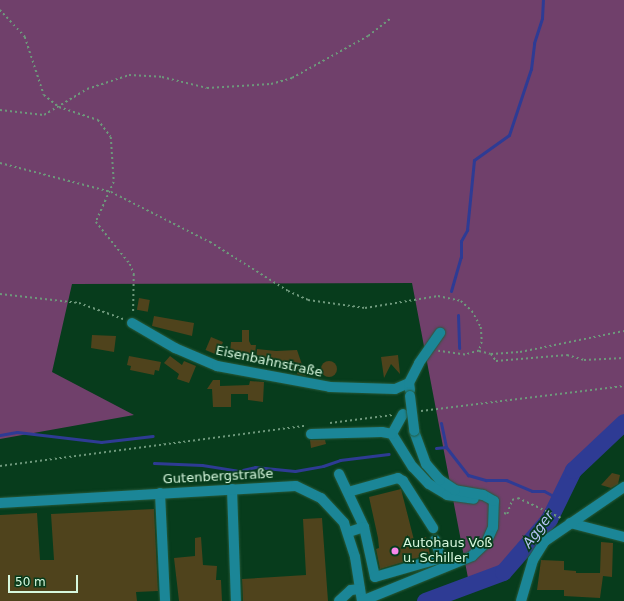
<!DOCTYPE html>
<html>
<head>
<meta charset="utf-8">
<style>
	body { margin:0 }
	#map { position:relative; width:624px; height:601px; overflow:hidden; background:#073c1c; font-family:"DejaVu Sans",sans-serif }
	div>[style] { position:absolute }
	.green>* { inset:0; background:#70406b }
	.stream>* { height:3px; margin:-1.5px; padding:0 1.5px; transform-origin:1.5px; border-radius:1.5px; background:#2e3b94 }
	.river>* { height:17px; margin:-8.5px; padding:0 8.5px; transform-origin:8.5px; border-radius:8.5px; background:#2e3b94 }
	.building>* { inset:0; background:#4f431c; transform-origin:0 0 }
	.round { border-radius:50% }
	.path>* { height:1.5px; margin-top:-0.75px; transform-origin:0; background:repeating-linear-gradient(90deg,#6d987b 0 2px,transparent 0 5px) }
	.roads { filter:drop-shadow(0 0 1px #285a3b) drop-shadow(0 0 1px #285a3b) }
	.minor>* { height:10px; margin:-5px; padding:0 5px; transform-origin:5px; border-radius:5px; background:#1b8697 }
	.bridges { filter:drop-shadow(0 0 1px #285a3b) drop-shadow(0 0 1px #285a3b) }
	.minor-bridge>* { height:10px; margin:-5px; padding:0 5px; transform-origin:5px; border-radius:5px; background:#1b8697 }
	.dots>* { width:11px; height:11px; translate:-50% -50%; box-sizing:border-box; border:2px solid #073c1c; border-radius:50% }
	span { translate:-50% -50%; white-space:nowrap; text-align:center; line-height:1.15; -webkit-text-stroke:3.5px #073c1c; paint-order:stroke }
	.street-label { font-size:13px; color:#d7f8de }
	.poi-label { font-size:13px; color:#d7f8de }
	.left { translate:0 -50%; text-align:left }
	.water-label { font-size:14px; color:#b4c3f3; font-style:italic }
	.scale { position:absolute; left:8px; top:575px; width:70px; height:18px; box-sizing:border-box; border:2px solid #d7f8de; border-top:0; padding-left:5px; font-size:12px; line-height:14px; white-space:nowrap; color:#d7f8de; -webkit-text-stroke:3px #073c1c; paint-order:stroke }
</style>
</head>
<body>
<div id="map">
	<div class="green">
		<div style="clip-path:polygon(0 0,624px 0,624px 434px,612px 439px,555px 493px,504px 580px,468px 578px,412px 283px,72px 284px,52px 372px,134px 415px,0 439px)"></div>
	</div>
	<div class="stream">
		<div style="left:451px;top:291px;width:35px;rotate:-74deg"></div>
		<div style="left:461px;top:257px;width:16px;rotate:-90deg"></div>
		<div style="left:461px;top:241px;width:13px;rotate:-61deg"></div>
		<div style="left:467px;top:230px;width:70px;rotate:-84.3deg"></div>
		<div style="left:474px;top:160px;width:43px;rotate:-35.5deg"></div>
		<div style="left:509px;top:135px;width:70px;rotate:-71.6deg"></div>
		<div style="left:531px;top:69px;width:26px;rotate:-83deg"></div>
		<div style="left:534px;top:43px;width:26px;rotate:-72deg"></div>
		<div style="left:542px;top:18px;width:18px;rotate:-87deg"></div>
		<div style="left:458px;top:315px;width:33px;rotate:88deg"></div>
		<div style="left:441px;top:423px;width:25px;rotate:78deg"></div>
		<div style="left:0;top:435px;width:17px;rotate:-10deg"></div>
		<div style="left:17px;top:432px;width:85px;rotate:6.8deg"></div>
		<div style="left:101px;top:442px;width:52px;rotate:-6.6deg"></div>
		<div style="left:436px;top:448px;width:10px;rotate:-6deg"></div>
		<div style="left:446px;top:447px;width:36px;rotate:52deg"></div>
		<div style="left:468px;top:475px;width:19px;rotate:16deg"></div>
		<div style="left:486px;top:480px;width:20px"></div>
		<div style="left:506px;top:480px;width:28px;rotate:23deg"></div>
		<div style="left:532px;top:491px;width:12px"></div>
		<div style="left:544px;top:491px;width:17px;rotate:28deg"></div>
		<div style="left:154px;top:463px;width:48px;rotate:2.4deg"></div>
		<div style="left:202px;top:465px;width:36px;rotate:9deg"></div>
		<div style="left:238px;top:471px;width:17px;rotate:-13deg"></div>
		<div style="left:255px;top:467px;width:40px;rotate:5.7deg"></div>
		<div style="left:295px;top:471px;width:28px;rotate:-10deg"></div>
		<div style="left:323px;top:466px;width:18px;rotate:-19deg"></div>
		<div style="left:340px;top:460px;width:49px;rotate:-7deg"></div>
	</div>
	<div class="river">
		<div style="left:425px;top:601px;width:83px;rotate:-20.4deg"></div>
		<div style="left:503px;top:572px;width:70px;rotate:-49deg"></div>
		<div style="left:549px;top:519px;width:55px;rotate:-63.9deg"></div>
		<div style="left:573px;top:470px;width:70px;rotate:-43.3deg"></div>
	</div>
	<div class="building">
		<div style="left:139px;top:298px;width:11px;height:12px;rotate:10deg"></div>
		<div style="clip-path:polygon(154px 316px,194px 323px,192px 336px,152px 326px)"></div>
		<div style="clip-path:polygon(242px 330px,249px 330px,249px 341px,251px 345px,256px 345px,255px 354px,230px 353px,231px 342px,242px 342px)"></div>
		<div style="clip-path:polygon(92px 335px,116px 336px,114px 352px,91px 348px)"></div>
		<div style="left:211px;top:337px;width:13px;height:14px;rotate:23deg"></div>
		<div style="clip-path:polygon(257px 349px,276px 351px,297px 350px,306px 376px,297px 374px,299px 369px,284px 370px,283px 361px,256px 360px)"></div>
		<div style="clip-path:polygon(398px 355px,400px 374px,391px 364px,384px 378px,381px 357px)"></div>
		<div style="clip-path:polygon(129px 356px,161px 362px,159px 371px,155px 370px,154px 375px,130px 370px,131px 366px,127px 365px)"></div>
		<div style="clip-path:polygon(170px 356px,182px 365px,184px 361px,196px 366px,189px 383px,177px 379px,179px 374px,164px 363px)"></div>
		<div class="round" style="left:321px;top:361px;width:16px;height:16px"></div>
		<div style="clip-path:polygon(213px 380px,220px 380px,220px 386px,249px 385px,250px 381px,264px 382px,263px 402px,248px 400px,248px 394px,231px 394px,231px 407px,213px 407px,212px 389px,207px 389px)"></div>
		<div style="clip-path:polygon(310px 440px,325px 440px,326px 444px,311px 448px)"></div>
		<div style="clip-path:polygon(612px 473px,620px 475px,618px 484px,611px 488px,601px 485px)"></div>
		<div style="clip-path:polygon(401px 489px,414px 540px,426px 537px,430px 554px,380px 569px,376px 549px,379px 548px,378px 538px,369px 497px)"></div>
		<div style="clip-path:polygon(154px 509px,158px 591px,136px 592px,137px 601px,0 601px,0 515px,37px 513px,40px 560px,54px 560px,51px 514px)"></div>
		<div style="clip-path:polygon(322px 518px,328px 601px,243px 601px,242px 579px,306px 575px,303px 519px)"></div>
		<div style="clip-path:polygon(201px 537px,203px 565px,217px 566px,216px 580px,221px 580px,222px 601px,179px 601px,174px 558px,195px 556px,195px 538px)"></div>
		<div style="clip-path:polygon(601px 542px,613px 543px,612px 577px,603px 576px,600px 598px,564px 596px,564px 590px,537px 590px,541px 560px,564px 561px,564px 570px,576px 571px,576px 573px,600px 573px)"></div>
	</div>
	<div class="path">
		<div style="left:0;top:10px;width:37px;rotate:47deg"></div>
		<div style="left:25px;top:37px;width:61px;rotate:71.9deg"></div>
		<div style="left:44px;top:95px;width:19px;rotate:39deg"></div>
		<div style="left:59px;top:107px;width:41px;rotate:18.4deg"></div>
		<div style="left:98px;top:120px;width:21px;rotate:53deg"></div>
		<div style="left:111px;top:137px;width:45px;rotate:86.2deg"></div>
		<div style="left:114px;top:182px;width:44px;rotate:114.2deg"></div>
		<div style="left:96px;top:222px;width:54px;rotate:51deg"></div>
		<div style="left:130px;top:264px;width:11px;rotate:68deg"></div>
		<div style="left:134px;top:274px;width:39px;rotate:91deg"></div>
		<div style="left:0;top:110px;width:44px;rotate:6.5deg"></div>
		<div style="left:44px;top:115px;width:50px;rotate:-31.2deg"></div>
		<div style="left:87px;top:89px;width:44px;rotate:-18.4deg"></div>
		<div style="left:129px;top:75px;width:33px;rotate:3deg"></div>
		<div style="left:162px;top:77px;width:46px;rotate:13.7deg"></div>
		<div style="left:207px;top:88px;width:64px;rotate:-3.6deg"></div>
		<div style="left:271px;top:84px;width:22px;rotate:-16deg"></div>
		<div style="left:292px;top:78px;width:87px;rotate:-28.9deg"></div>
		<div style="left:368px;top:36px;width:29px;rotate:-38deg"></div>
		<div style="left:0;top:163px;width:115px;rotate:14.6deg"></div>
		<div style="left:111px;top:192px;width:111px;rotate:26.8deg"></div>
		<div style="left:210px;top:242px;width:92px;rotate:32.1deg"></div>
		<div style="left:288px;top:291px;width:22px;rotate:24deg"></div>
		<div style="left:308px;top:300px;width:58px;rotate:8deg"></div>
		<div style="left:365px;top:308px;width:74px;rotate:-9.3deg"></div>
		<div style="left:438px;top:296px;width:24px;rotate:12deg"></div>
		<div style="left:461px;top:301px;width:15px;rotate:42deg"></div>
		<div style="left:472px;top:311px;width:18px;rotate:61deg"></div>
		<div style="left:481px;top:327px;width:15px;rotate:86deg"></div>
		<div style="left:482px;top:342px;width:9px;rotate:108deg"></div>
		<div style="left:479px;top:351px;width:15px;rotate:164deg"></div>
		<div style="left:465px;top:355px;width:27px;rotate:-172deg"></div>
		<div style="left:0;top:294px;width:80px;rotate:6.5deg"></div>
		<div style="left:79px;top:303px;width:47px;rotate:20deg"></div>
		<div style="left:479px;top:351px;width:12px;rotate:14deg"></div>
		<div style="left:491px;top:354px;width:29px;rotate:-4deg"></div>
		<div style="left:520px;top:352px;width:106px;rotate:-11.4deg"></div>
		<div style="left:491px;top:354px;width:9px;rotate:54deg"></div>
		<div style="left:496px;top:361px;width:71px;rotate:-4.8deg"></div>
		<div style="left:567px;top:355px;width:18px;rotate:16deg"></div>
		<div style="left:584px;top:360px;width:40px;rotate:-2.9deg"></div>
		<div style="left:421px;top:411px;width:205px;rotate:-7deg"></div>
		<div style="left:330px;top:423px;width:63px;rotate:-7.4deg"></div>
		<div style="left:0;top:466px;width:308px;rotate:-7.5deg"></div>
		<div style="left:504px;top:513px;width:3px;rotate:18deg"></div>
		<div style="left:507px;top:514px;width:15px;rotate:-70deg"></div>
		<div style="left:512px;top:500px;width:6px;rotate:-18deg"></div>
		<div style="left:518px;top:498px;width:47px;rotate:24.9deg"></div>
	</div>
	<div class="roads">
		<div class="minor">
			<div style="left:132px;top:323px;width:50px;rotate:30.2deg"></div>
			<div style="left:175px;top:348px;width:46px;rotate:23.2deg"></div>
			<div style="left:217px;top:366px;width:115px;rotate:10.5deg"></div>
			<div style="left:330px;top:387px;width:65px;rotate:1.8deg"></div>
			<div style="left:395px;top:389px;width:15px;rotate:-23deg"></div>
			<div style="left:410px;top:390px;width:7px;rotate:-98deg"></div>
			<div style="left:409px;top:383px;width:22px;rotate:-63deg"></div>
			<div style="left:419px;top:363px;width:37px;rotate:-55deg"></div>
			<div style="left:403px;top:414px;width:23px;rotate:119deg"></div>
			<div style="left:392px;top:434px;width:39px;rotate:58deg"></div>
			<div style="left:413px;top:467px;width:23px;rotate:47deg"></div>
			<div style="left:429px;top:484px;width:21px;rotate:31deg"></div>
			<div style="left:447px;top:495px;width:27px;rotate:8deg"></div>
			<div style="left:311px;top:434px;width:71px;rotate:-1.6deg"></div>
			<div style="left:382px;top:432px;width:10px;rotate:11deg"></div>
			<div style="left:339px;top:474px;width:59px;rotate:64.7deg"></div>
			<div style="left:364px;top:527px;width:16px;rotate:162deg"></div>
			<div style="left:232px;top:489px;width:112px;rotate:88deg"></div>
			<div style="left:348px;top:492px;width:52px;rotate:-15.6deg"></div>
			<div style="left:398px;top:478px;width:6px;rotate:31deg"></div>
			<div style="left:403px;top:481px;width:56px;rotate:57.4deg"></div>
			<div style="left:160px;top:493px;width:108px;rotate:87.3deg"></div>
			<div style="left:0;top:503px;width:296px;rotate:-3.3deg"></div>
			<div style="left:296px;top:486px;width:28px;rotate:26deg"></div>
			<div style="left:321px;top:498px;width:34px;rotate:47deg"></div>
			<div style="left:344px;top:523px;width:36px;rotate:72deg"></div>
			<div style="left:355px;top:557px;width:45px;rotate:81deg"></div>
			<div style="left:570px;top:523px;width:56px;rotate:14.5deg"></div>
			<div style="left:364px;top:527px;width:51px;rotate:77.6deg"></div>
			<div style="left:375px;top:577px;width:69px;rotate:-16.1deg"></div>
			<div style="left:441px;top:558px;width:19px;rotate:-108deg"></div>
			<div style="left:339px;top:601px;width:16px;rotate:-43deg"></div>
			<div style="left:351px;top:590px;width:9px;rotate:-6deg"></div>
			<div style="left:362px;top:601px;width:119px;rotate:-22.2deg"></div>
			<div style="left:472px;top:556px;width:19px;rotate:-43deg"></div>
			<div style="left:486px;top:543px;width:17px;rotate:-66deg"></div>
			<div style="left:493px;top:527px;width:26px;rotate:-88deg"></div>
			<div style="left:494px;top:501px;width:13px;rotate:-151deg"></div>
			<div style="left:483px;top:495px;width:28px;rotate:-170deg"></div>
			<div style="left:455px;top:490px;width:18px;rotate:-146deg"></div>
			<div style="left:440px;top:480px;width:21px;rotate:-131deg"></div>
			<div style="left:426px;top:464px;width:35px;rotate:-110deg"></div>
			<div style="left:521px;top:601px;width:43px;rotate:-73.7deg"></div>
			<div style="left:533px;top:560px;width:22px;rotate:-58deg"></div>
			<div style="left:545px;top:541px;width:96px;rotate:-34.4deg"></div>
		</div>
	</div>
	<div class="bridges">
		<div class="minor-bridge">
			<div style="left:410px;top:396px;width:35px;rotate:83deg"></div>
		</div>
	</div>
	<div class="dots">
		<div style="left:395px;top:551px;background:#f888eb"></div>
	</div>
	<div class="street-label">
		<span style="left:269px;top:362px;rotate:12deg">Eisenbahnstraße</span>
		<span style="left:218px;top:477px;rotate:-3deg">Gutenbergstraße</span>
	</div>
	<div class="poi-label">
		<span class="left" style="left:403px;top:551px">Autohaus Voß<br>u. Schiller</span>
	</div>
	<div class="water-label">
		<span style="left:538px;top:529px;rotate:-53deg">Agger</span>
	</div>
	<div class="scale">50 m</div>
</div>
</body>
</html>
